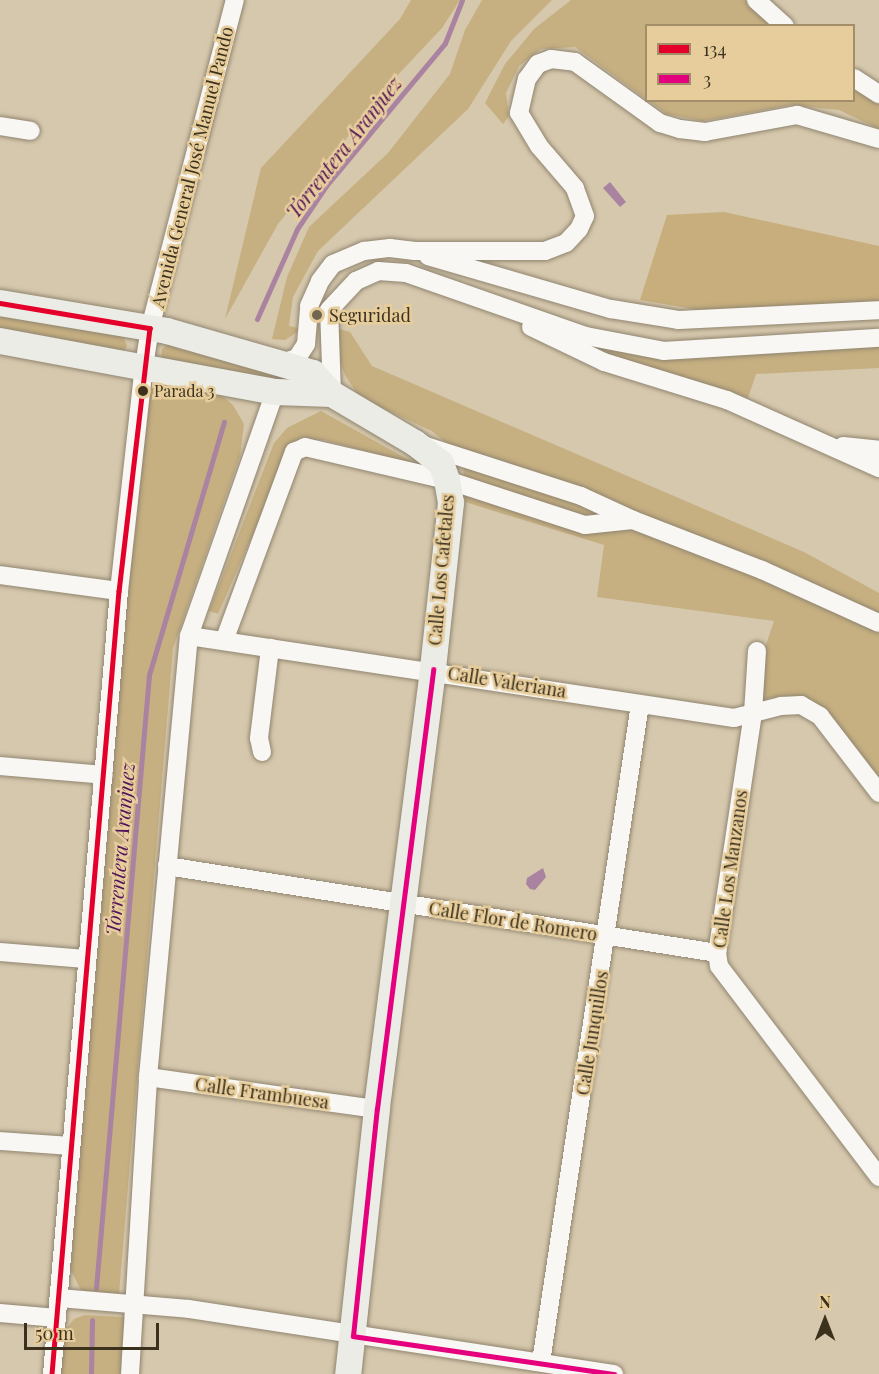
<!DOCTYPE html>
<html>
<head>
<meta charset="utf-8">
<style>
	body { margin:0 }
	#map { position:relative; width:879px; height:1374px; overflow:hidden; background:#d6c8ad; font-family:"Playfair Display",serif }
	div>[style] { position:absolute }
	.green>* { inset:0; background:#c6af81 }
	.forest>* { inset:0; background:#c7ae7c }
	.water>* { inset:0; background:#aa83a1 }
	.stream>* { height:5px; margin:-2.5px; padding:0 2.5px; transform-origin:2.5px; border-radius:2.5px; background:#aa83a1 }
	.roads { filter:drop-shadow(0 0 2px #908570) drop-shadow(0 0 2px #908570) }
	.street>* { height:18px; margin:-9px; padding:0 9px; transform-origin:9px; border-radius:9px; background:#f9f7f3 }
	.secondary>* { height:26px; margin:-13px; padding:0 13px; transform-origin:13px; border-radius:13px; background:#ebece5 }
	.bus-1>* { height:4.5px; margin:-2.25px; padding:0 2.25px; transform-origin:2.25px; border-radius:2.25px; background:#e4002b }
	.bus-2>* { height:4.5px; margin:-2.25px; padding:0 2.25px; transform-origin:2.25px; border-radius:2.25px; background:#e5007d }
	.dots>* { width:16px; height:16px; translate:-50% -50%; box-sizing:border-box; border:3px solid #e7cd9c; border-radius:50% }
	span { translate:-50% -50%; white-space:nowrap; text-align:center; line-height:1.15; -webkit-text-stroke:5px #e7cd9c; paint-order:stroke }
	.bus-label { font-size:16px; color:#3b311d }
	.left { translate:0 -50%; text-align:left }
	.street-label { font-size:18px; color:#3b311d }
	.poi-label { font-size:18px; color:#3b311d }
	.water-label { font-size:20px; color:#521459; font-style:italic }
	.legend { position:absolute; left:645px; top:24px; width:210px; height:78px; box-sizing:border-box; background:#e7cd9c; border:2px solid #a28f69; margin:0; padding:8px 10px; list-style:none; font-size:18px; color:#3b311d }
	.legend li { display:flex; align-items:center; gap:12px; height:30px }
	.legend b { width:30px; border:2px solid #a28f69 }
	.north { position:absolute; left:795px; top:1290px; width:60px; height:60px; -webkit-text-stroke:4px #e7cd9c; paint-order:stroke; rotate:0deg; font-size:16px; font-weight:700; line-height:24px; text-align:center; color:#3b311d }
	.north::after { content:''; display:block; margin:auto; width:21px; height:27px; background:#3b311d; clip-path:polygon(50% 0,100% 100%,50% 72%,0 100%) }
	.scale { position:absolute; left:24px; top:1323px; width:135px; height:27px; box-sizing:border-box; border:3px solid #3b311d; border-top:0; padding-left:8px; font-size:18px; line-height:21px; white-space:nowrap; color:#3b311d; -webkit-text-stroke:4px #e7cd9c; paint-order:stroke }
</style>
</head>
<body>
<div id="map">
	<div class="green">
		<div style="clip-path:polygon(411px 0,460px 0,442px 28px,394px 79px,278px 224px,225px 319px,261px 168px,400px 19px)"></div>
		<div style="clip-path:polygon(482px 0,552px 0,511px 41px,468px 109px,318px 251px,293px 297px,289px 326px,299px 328px,296px 333px,285px 340px,272px 339px,287px 277px,309px 227px,388px 153px,450px 74px,465px 30px)"></div>
		<div style="clip-path:polygon(571px 0,745px 0,773px 25px,646px 26px,646px 99px,575px 47px,541px 49px,519px 66px,506px 93px,509px 116px,503px 124px,485px 103px,505px 64px,534px 29px)"></div>
		<div style="clip-path:polygon(854px 88px,879px 103px,879px 129px,839px 110px,791px 105px,703px 121px,667px 114px,649px 101px,854px 100px)"></div>
		<div style="clip-path:polygon(0 313px,123px 336px,127px 346px,124px 351px,114px 351px,0 332px)"></div>
		<div style="clip-path:polygon(336px 328px,350px 332px,372px 366px,804px 552px,879px 593px,879px 776px,802px 699px,782px 696px,758px 700px,764px 651px,774px 621px,597px 597px,604px 545px,465px 502px,463px 461px,457px 452px,432px 431px,360px 398px,345px 375px,336px 348px)"></div>
		<div style="clip-path:polygon(169px 344px,287px 375px,285px 385px,161px 360px,162px 349px)"></div>
		<div style="clip-path:polygon(581px 344px,879px 345px,879px 368px,756px 374px,748px 398px,622px 360px)"></div>
		<div style="clip-path:polygon(157px 385px,221px 395px,233px 405px,244px 424px,240px 456px,173px 648px,119px 1294px,99px 1293px,81px 1290px,69px 1267px,126px 589px,150px 390px)"></div>
		<div style="clip-path:polygon(321px 411px,418px 465px,324px 440px,305px 440px,290px 449px,218px 614px,209px 611px,274px 443px,287px 428px)"></div>
		<div style="clip-path:polygon(85px 1315px,139px 1318px,132px 1374px,59px 1374px,63px 1333px,74px 1319px)"></div>
	</div>
	<div class="forest">
		<div style="clip-path:polygon(724px 212px,879px 246px,879px 302px,705px 311px,640px 300px,667px 215px)"></div>
	</div>
	<div class="water">
		<div style="clip-path:polygon(610px 182px,626px 202px,620px 207px,603px 188px)"></div>
		<div style="clip-path:polygon(543px 868px,546px 877px,535px 890px,530px 889px,526px 884px,527px 878px)"></div>
	</div>
	<div class="stream">
		<div style="left:257px;top:319px;width:98px;rotate:-66deg"></div>
		<div style="left:297px;top:229px;width:52px;rotate:-56deg"></div>
		<div style="left:326px;top:186px;width:186px;rotate:-50.2deg"></div>
		<div style="left:445px;top:43px;width:46px;rotate:-68.4deg"></div>
		<div style="left:96px;top:1288px;width:615px;rotate:-85.06deg"></div>
		<div style="left:149px;top:675px;width:264px;rotate:-73.5deg"></div>
		<div style="left:91px;top:1374px;width:54px;rotate:-88.9deg"></div>
	</div>
	<div class="roads">
		<div class="street">
			<div style="left:756px;top:0;width:39px;rotate:42deg"></div>
			<div style="left:854px;top:78px;width:30px;rotate:33deg"></div>
			<div style="left:0;top:126px;width:31px;rotate:9deg"></div>
			<div style="left:428px;top:256px;width:191px;rotate:16.2deg"></div>
			<div style="left:611px;top:309px;width:68px;rotate:9.3deg"></div>
			<div style="left:678px;top:320px;width:201px;rotate:-2.8deg"></div>
			<div style="left:531px;top:327px;width:81px;rotate:25.6deg"></div>
			<div style="left:604px;top:362px;width:129px;rotate:17.2deg"></div>
			<div style="left:727px;top:400px;width:167px;rotate:24.1deg"></div>
			<div style="left:284px;top:362px;width:14px;rotate:-17deg"></div>
			<div style="left:297px;top:358px;width:17px;rotate:-57deg"></div>
			<div style="left:306px;top:344px;width:38px;rotate:-85deg"></div>
			<div style="left:309px;top:306px;width:27px;rotate:-66deg"></div>
			<div style="left:320px;top:281px;width:21px;rotate:-53deg"></div>
			<div style="left:333px;top:264px;width:34px;rotate:-23deg"></div>
			<div style="left:364px;top:251px;width:26px;rotate:-7deg"></div>
			<div style="left:390px;top:248px;width:25px;rotate:7deg"></div>
			<div style="left:415px;top:251px;width:130px"></div>
			<div style="left:545px;top:251px;width:22px;rotate:-21deg"></div>
			<div style="left:566px;top:243px;width:19px;rotate:-47deg"></div>
			<div style="left:579px;top:229px;width:14px;rotate:-65deg"></div>
			<div style="left:585px;top:216px;width:30px;rotate:-110deg"></div>
			<div style="left:575px;top:188px;width:55px;rotate:-130.6deg"></div>
			<div style="left:539px;top:146px;width:39px;rotate:-121deg"></div>
			<div style="left:519px;top:113px;width:35px;rotate:-77deg"></div>
			<div style="left:527px;top:79px;width:19px;rotate:-54deg"></div>
			<div style="left:538px;top:64px;width:14px;rotate:-21deg"></div>
			<div style="left:551px;top:59px;width:24px;rotate:7deg"></div>
			<div style="left:575px;top:62px;width:105px;rotate:35.7deg"></div>
			<div style="left:660px;top:123px;width:21px;rotate:17deg"></div>
			<div style="left:680px;top:129px;width:25px;rotate:7deg"></div>
			<div style="left:705px;top:132px;width:94px;rotate:-10.5deg"></div>
			<div style="left:797px;top:115px;width:85px;rotate:16.3deg"></div>
			<div style="left:332px;top:394px;width:84px;rotate:-92deg"></div>
			<div style="left:329px;top:310px;width:40px;rotate:-47deg"></div>
			<div style="left:356px;top:281px;width:24px;rotate:-24deg"></div>
			<div style="left:378px;top:271px;width:28px;rotate:4deg"></div>
			<div style="left:406px;top:273px;width:191px;rotate:19.3deg"></div>
			<div style="left:586px;top:336px;width:79px;rotate:10.9deg"></div>
			<div style="left:664px;top:351px;width:215px;rotate:-3.5deg"></div>
			<div style="left:843px;top:446px;width:36px;rotate:6deg"></div>
			<div style="left:633px;top:520px;width:138px;rotate:21.2deg"></div>
			<div style="left:762px;top:570px;width:128px;rotate:24.4deg"></div>
			<div style="left:0;top:575px;width:120px;rotate:7.7deg"></div>
			<div style="left:189px;top:636px;width:551px;rotate:8.56deg"></div>
			<div style="left:734px;top:718px;width:49px;rotate:-14.3deg"></div>
			<div style="left:781px;top:706px;width:20px;rotate:-3deg"></div>
			<div style="left:801px;top:705px;width:22px;rotate:30deg"></div>
			<div style="left:820px;top:716px;width:97px;rotate:52.5deg"></div>
			<div style="left:224px;top:641px;width:202px;rotate:-69.7deg"></div>
			<div style="left:294px;top:452px;width:12px;rotate:-24deg"></div>
			<div style="left:305px;top:447px;width:146px;rotate:13.1deg"></div>
			<div style="left:447px;top:480px;width:145px;rotate:18.1deg"></div>
			<div style="left:585px;top:525px;width:48px;rotate:-5.9deg"></div>
			<div style="left:633px;top:520px;width:57px;rotate:-155.2deg"></div>
			<div style="left:581px;top:496px;width:166px;rotate:-162.1deg"></div>
			<div style="left:757px;top:651px;width:62px;rotate:93.7deg"></div>
			<div style="left:753px;top:713px;width:243px;rotate:98.5deg"></div>
			<div style="left:717px;top:953px;width:13px;rotate:81deg"></div>
			<div style="left:719px;top:966px;width:265px;rotate:52.8deg"></div>
			<div style="left:262px;top:752px;width:14px;rotate:-102deg"></div>
			<div style="left:259px;top:738px;width:91px;rotate:-83deg"></div>
			<div style="left:0;top:766px;width:104px;rotate:4.9deg"></div>
			<div style="left:167px;top:866px;width:557px;rotate:8.99deg"></div>
			<div style="left:0;top:952px;width:86px;rotate:4.7deg"></div>
			<div style="left:148px;top:1077px;width:231px;rotate:8deg"></div>
			<div style="left:0;top:1141px;width:69px;rotate:4.1deg"></div>
			<div style="left:59px;top:1298px;width:130px;rotate:4.8deg"></div>
			<div style="left:189px;top:1309px;width:430px;rotate:8.7deg"></div>
			<div style="left:0;top:1313px;width:57px;rotate:5deg"></div>
			<div style="left:541px;top:1362px;width:665px;rotate:-81.44deg"></div>
			<div style="left:52px;top:1374px;width:786px;rotate:-85.11deg"></div>
			<div style="left:119px;top:591px;width:226px;rotate:-83.7deg"></div>
			<div style="left:144px;top:366px;width:38px;rotate:-81deg"></div>
			<div style="left:150px;top:328px;width:339px;rotate:-75.5deg"></div>
			<div style="left:130px;top:1374px;width:298px;rotate:-86.5deg"></div>
			<div style="left:148px;top:1077px;width:443px;rotate:-84.7deg"></div>
			<div style="left:189px;top:636px;width:259px;rotate:-70.6deg"></div>
		</div>
		<div class="secondary">
			<div style="left:0;top:303px;width:169px;rotate:9.5deg"></div>
			<div style="left:167px;top:331px;width:152px;rotate:16deg"></div>
			<div style="left:313px;top:373px;width:28px;rotate:48deg"></div>
			<div style="left:332px;top:394px;width:96px;rotate:30.6deg"></div>
			<div style="left:415px;top:443px;width:33px;rotate:38deg"></div>
			<div style="left:441px;top:463px;width:18px;rotate:71deg"></div>
			<div style="left:447px;top:480px;width:23px;rotate:80deg"></div>
			<div style="left:451px;top:503px;width:168px;rotate:96.2deg"></div>
			<div style="left:433px;top:670px;width:443px;rotate:97.3deg"></div>
			<div style="left:377px;top:1109px;width:267px;rotate:96.2deg"></div>
			<div style="left:0;top:341px;width:280px;rotate:10.5deg"></div>
			<div style="left:275px;top:392px;width:57px;rotate:2deg"></div>
		</div>
	</div>
	<div class="bus-1">
		<div style="left:0;top:303px;width:152px;rotate:9.5deg"></div>
		<div style="left:150px;top:328px;width:265px;rotate:96.7deg"></div>
		<div style="left:119px;top:591px;width:786px;rotate:94.89deg"></div>
	</div>
	<div class="bus-2">
		<div style="left:353px;top:1336px;width:228px;rotate:-84deg"></div>
		<div style="left:377px;top:1109px;width:443px;rotate:-82.7deg"></div>
		<div style="left:353px;top:1336px;width:264px;rotate:8.3deg"></div>
	</div>
	<div class="dots">
		<div style="left:317px;top:315px;background:#71664f"></div>
		<div style="left:143px;top:391px;background:#3b311d"></div>
	</div>
	<div class="bus-label">
		<span class="left" style="left:154px;top:391px">Parada 3</span>
	</div>
	<div class="street-label">
		<span style="left:192px;top:167px;rotate:-76deg">Avenida General José Manuel Pando</span>
		<span style="left:441px;top:570px;rotate:-85deg">Calle Los Cafetales</span>
		<span style="left:507px;top:682px;rotate:9deg">Calle Valeriana</span>
		<span style="left:730px;top:869px;rotate:-82deg">Calle Los Manzanos</span>
		<span style="left:513px;top:921px;rotate:9deg">Calle Flor de Romero</span>
		<span style="left:592px;top:1033px;rotate:-81deg">Calle Junquillos</span>
		<span style="left:262px;top:1093px;rotate:8deg">Calle Frambuesa</span>
	</div>
	<div class="poi-label">
		<span class="left" style="left:329px;top:315px">Seguridad</span>
	</div>
	<div class="water-label">
		<span style="left:343px;top:147px;rotate:-52deg">Torrentera Aranjuez</span>
		<span style="left:119px;top:849px;rotate:-85deg">Torrentera Aranjuez</span>
	</div>
	<ul class="legend">
	<li><b style="height:8px;background:#e4002b"></b>134</li>
	<li><b style="height:8px;background:#e5007d"></b>3</li>
	</ul>
	<div class="north">N</div>
	<div class="scale">50 m</div>
</div>
</body>
</html>
